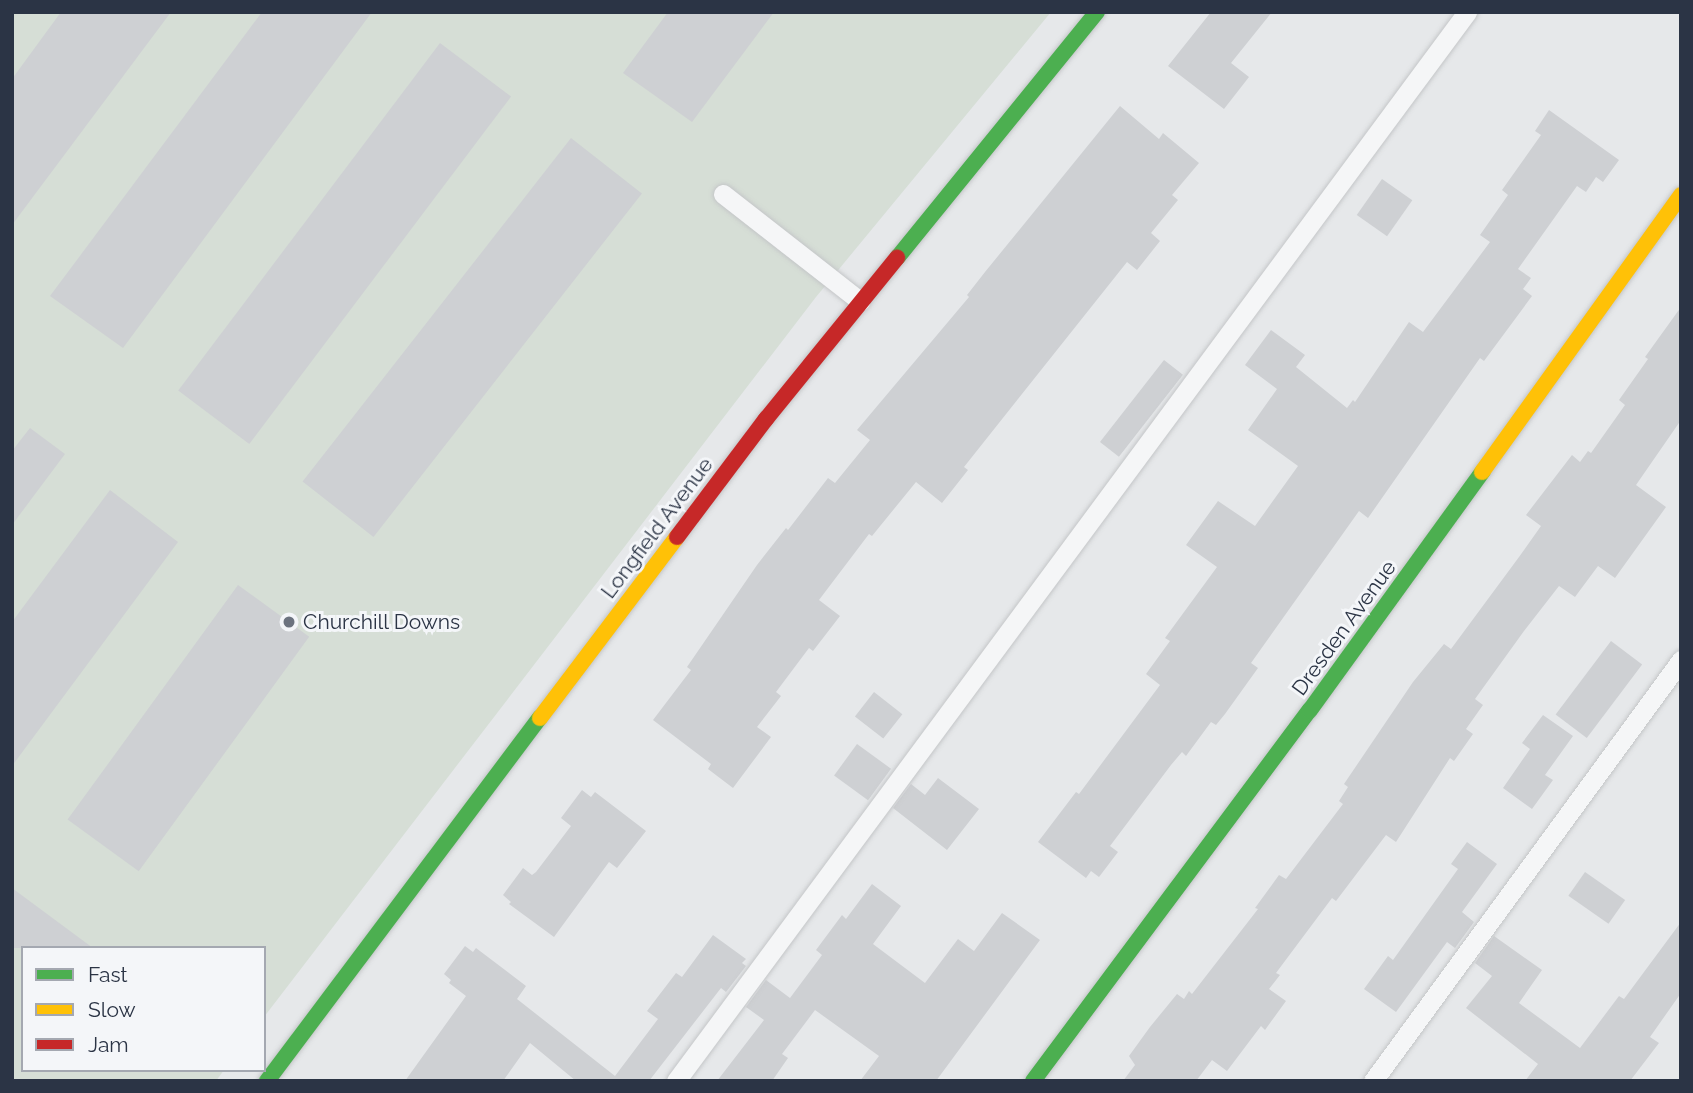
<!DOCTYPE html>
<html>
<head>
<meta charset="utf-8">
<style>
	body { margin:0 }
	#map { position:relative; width:1693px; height:1093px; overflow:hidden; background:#e6e8ea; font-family:Raleway,sans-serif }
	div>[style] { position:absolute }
	.green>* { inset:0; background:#d6ded6 }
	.building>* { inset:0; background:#ced0d3; transform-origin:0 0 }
	.roads { filter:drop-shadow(0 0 2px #c4c6c8) drop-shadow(0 0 2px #c4c6c8) }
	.lane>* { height:19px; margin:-9.5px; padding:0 9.5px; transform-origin:9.5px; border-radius:9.5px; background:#f5f6f7 }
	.fast>* { height:16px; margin:-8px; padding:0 8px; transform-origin:8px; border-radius:8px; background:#4caf50 }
	.slow>* { height:16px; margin:-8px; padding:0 8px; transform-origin:8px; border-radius:8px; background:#ffc107 }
	.jam>* { height:16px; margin:-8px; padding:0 8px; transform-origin:8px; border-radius:8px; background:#c62828 }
	.dots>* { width:19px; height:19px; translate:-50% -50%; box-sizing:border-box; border:4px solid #f4f6f9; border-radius:50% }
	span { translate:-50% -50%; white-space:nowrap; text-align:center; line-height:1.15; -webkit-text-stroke:6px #f4f6f9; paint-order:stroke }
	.street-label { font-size:21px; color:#2b3445 }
	.poi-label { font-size:21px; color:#2b3445 }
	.left { translate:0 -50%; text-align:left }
	.frame { position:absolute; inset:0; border:14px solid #2b3445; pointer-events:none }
	.legend { position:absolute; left:21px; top:946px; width:245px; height:126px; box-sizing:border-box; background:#f4f6f9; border:2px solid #a4a8b1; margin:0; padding:9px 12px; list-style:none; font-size:21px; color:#2b3445 }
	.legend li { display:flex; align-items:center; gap:14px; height:35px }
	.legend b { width:35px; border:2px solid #a4a8b1 }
</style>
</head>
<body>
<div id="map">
	<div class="green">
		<div style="clip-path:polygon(12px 12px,1051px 12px,816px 297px,264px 1017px,264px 948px,23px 948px,23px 1070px,224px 1070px,216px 1081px,12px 1081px)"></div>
	</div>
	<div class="building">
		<div style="clip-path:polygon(61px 12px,171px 12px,12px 225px,12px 79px)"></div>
		<div style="clip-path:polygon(262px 12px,372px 12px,123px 348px,50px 296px)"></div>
		<div style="clip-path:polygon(668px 12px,774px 12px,692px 122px,623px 73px)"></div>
		<div style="clip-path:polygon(1211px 12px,1272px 12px,1231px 63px,1249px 77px,1224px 109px,1168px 66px)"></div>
		<div style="left:440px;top:43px;width:89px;height:435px;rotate:37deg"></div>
		<div style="clip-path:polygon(1120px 106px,1159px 139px,1163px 133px,1199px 163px,1172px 195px,1178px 200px,1151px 233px,1160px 241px,1137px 270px,1127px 262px,964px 467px,968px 470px,942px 503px,916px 482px,872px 536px,869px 534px,819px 600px,840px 616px,813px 651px,809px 648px,776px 692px,781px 696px,757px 727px,771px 737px,733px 788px,708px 769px,711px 764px,653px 720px,691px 670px,687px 667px,757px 565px,786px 528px,788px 530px,828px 478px,835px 483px,870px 440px,857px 430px,969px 297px,967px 295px,985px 272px)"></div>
		<div style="clip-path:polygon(1549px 110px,1619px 160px,1603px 182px,1596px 177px,1586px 192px,1577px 186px,1518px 269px,1531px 278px,1523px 289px,1532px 296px,1484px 361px,1480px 358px,1368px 518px,1359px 511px,1251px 663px,1258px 668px,1225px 714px,1216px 725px,1211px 722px,1186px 756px,1182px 752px,1171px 765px,1110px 846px,1118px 852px,1099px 877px,1091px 871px,1086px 878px,1038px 842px,1076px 792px,1079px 794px,1160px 685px,1146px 674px,1170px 641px,1165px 638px,1217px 567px,1186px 545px,1218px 501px,1255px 526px,1298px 466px,1248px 430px,1277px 389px,1245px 365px,1271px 330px,1305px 355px,1296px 367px,1347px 408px,1353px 400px,1355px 402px,1409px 322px,1423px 332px,1490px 242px,1480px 235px,1508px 195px,1502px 190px,1541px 135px,1535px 131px)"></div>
		<div style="left:571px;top:138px;width:90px;height:436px;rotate:38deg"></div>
		<div style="left:1382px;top:179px;width:37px;height:44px;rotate:35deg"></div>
		<div style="clip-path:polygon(1681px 307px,1681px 420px,1636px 485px,1666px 507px,1615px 578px,1598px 566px,1575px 597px,1559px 586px,1524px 631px,1475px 699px,1483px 705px,1466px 729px,1473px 734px,1454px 761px,1450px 758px,1396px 842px,1386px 835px,1336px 901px,1332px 898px,1276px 973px,1280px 975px,1269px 989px,1286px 1001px,1265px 1030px,1261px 1026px,1227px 1071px,1212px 1060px,1196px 1081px,1123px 1081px,1135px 1065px,1129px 1056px,1150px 1027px,1177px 994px,1184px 999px,1189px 991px,1192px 994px,1258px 909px,1255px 908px,1279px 875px,1286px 879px,1343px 804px,1339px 801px,1348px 787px,1344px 784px,1413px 682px,1444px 644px,1451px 649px,1519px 557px,1541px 526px,1526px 515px,1572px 455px,1580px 462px,1588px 451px,1591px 453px,1625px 405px,1619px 400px,1648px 359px,1645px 357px)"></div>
		<div style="left:1164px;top:360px;width:24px;height:104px;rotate:38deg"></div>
		<div style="clip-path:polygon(30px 428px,65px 454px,12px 525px,12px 451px)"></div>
		<div style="clip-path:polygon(110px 490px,178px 542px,12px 766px,12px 622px)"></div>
		<div style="left:238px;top:585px;width:88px;height:290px;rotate:36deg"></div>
		<div style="left:1611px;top:641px;width:39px;height:92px;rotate:37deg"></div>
		<div style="left:874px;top:692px;width:36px;height:31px;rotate:38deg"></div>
		<div style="clip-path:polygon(1543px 715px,1573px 736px,1545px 775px,1553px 780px,1532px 809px,1503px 788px,1530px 749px,1522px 743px)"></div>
		<div style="left:857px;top:744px;width:42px;height:39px;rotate:36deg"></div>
		<div style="clip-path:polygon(938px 778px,979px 809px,947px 850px,893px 808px,911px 784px,925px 795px)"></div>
		<div style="clip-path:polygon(582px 790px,591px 797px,595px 792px,646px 831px,617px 868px,609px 862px,554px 937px,509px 904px,511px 902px,503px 895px,523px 868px,532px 875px,536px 872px,571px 826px,561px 818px)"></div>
		<div style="clip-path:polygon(1467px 842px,1497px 864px,1462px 912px,1474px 922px,1455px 948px,1447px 942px,1396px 1012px,1364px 989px,1388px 956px,1393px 960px,1458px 869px,1451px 864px)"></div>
		<div style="left:1585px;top:872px;width:49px;height:29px;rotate:35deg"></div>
		<div style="clip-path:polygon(872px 884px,901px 906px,873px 944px,925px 983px,958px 939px,974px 951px,1002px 913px,1040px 940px,936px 1081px,860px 1081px,879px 1056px,815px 1010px,782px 1054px,788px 1058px,772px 1081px,717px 1081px,764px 1020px,746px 1007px,766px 980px,790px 998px,822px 955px,816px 950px,842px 915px,846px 919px)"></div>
		<div style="clip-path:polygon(12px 888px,93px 948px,12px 948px)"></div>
		<div style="clip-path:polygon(1681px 922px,1681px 993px,1650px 1037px,1659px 1043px,1630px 1081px,1525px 1081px,1538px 1064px,1466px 1008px,1492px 976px,1475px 963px,1494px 936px,1542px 970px,1519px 1003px,1580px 1048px,1619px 996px,1624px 999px)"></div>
		<div style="clip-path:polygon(713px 935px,746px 959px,742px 963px,746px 966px,726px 992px,721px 988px,649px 1081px,576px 1081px,530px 1043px,503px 1081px,405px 1081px,466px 996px,449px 983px,451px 980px,444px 974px,465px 946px,473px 952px,476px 948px,526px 986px,517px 999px,615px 1076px,658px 1019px,647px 1011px,676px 973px,682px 977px)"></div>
	</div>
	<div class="roads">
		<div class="lane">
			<div style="left:723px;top:194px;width:174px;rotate:38deg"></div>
			<div style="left:676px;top:1081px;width:1330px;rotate:-53.5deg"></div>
			<div style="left:1373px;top:1081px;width:522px;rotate:-53.81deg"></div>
		</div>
		<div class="fast">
			<div style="left:897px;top:258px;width:317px;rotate:-50.9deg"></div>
			<div style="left:267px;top:1081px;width:454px;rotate:-53.1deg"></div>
			<div style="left:1033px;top:1081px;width:463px;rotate:-53.3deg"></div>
			<div style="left:1310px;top:710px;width:294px;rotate:-54.1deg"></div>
		</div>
		<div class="slow">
			<div style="left:1482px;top:472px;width:341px;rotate:-54.3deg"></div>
			<div style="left:540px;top:718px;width:227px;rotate:-52.9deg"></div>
		</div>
		<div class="jam">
			<div style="left:677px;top:537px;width:148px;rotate:-53deg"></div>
			<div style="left:766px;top:419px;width:208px;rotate:-50.9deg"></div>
		</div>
	</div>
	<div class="dots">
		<div style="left:289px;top:622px;background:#6c737f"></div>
	</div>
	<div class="street-label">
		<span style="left:657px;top:528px;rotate:-53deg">Longfield Avenue</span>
		<span style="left:1344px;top:628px;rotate:-54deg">Dresden Avenue</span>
	</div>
	<div class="poi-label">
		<span class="left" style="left:303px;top:622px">Churchill Downs</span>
	</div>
	<div class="frame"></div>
	<ul class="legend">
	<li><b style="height:9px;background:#4caf50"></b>Fast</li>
	<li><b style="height:9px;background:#ffc107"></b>Slow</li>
	<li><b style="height:9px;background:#c62828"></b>Jam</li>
	</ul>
</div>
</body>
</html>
